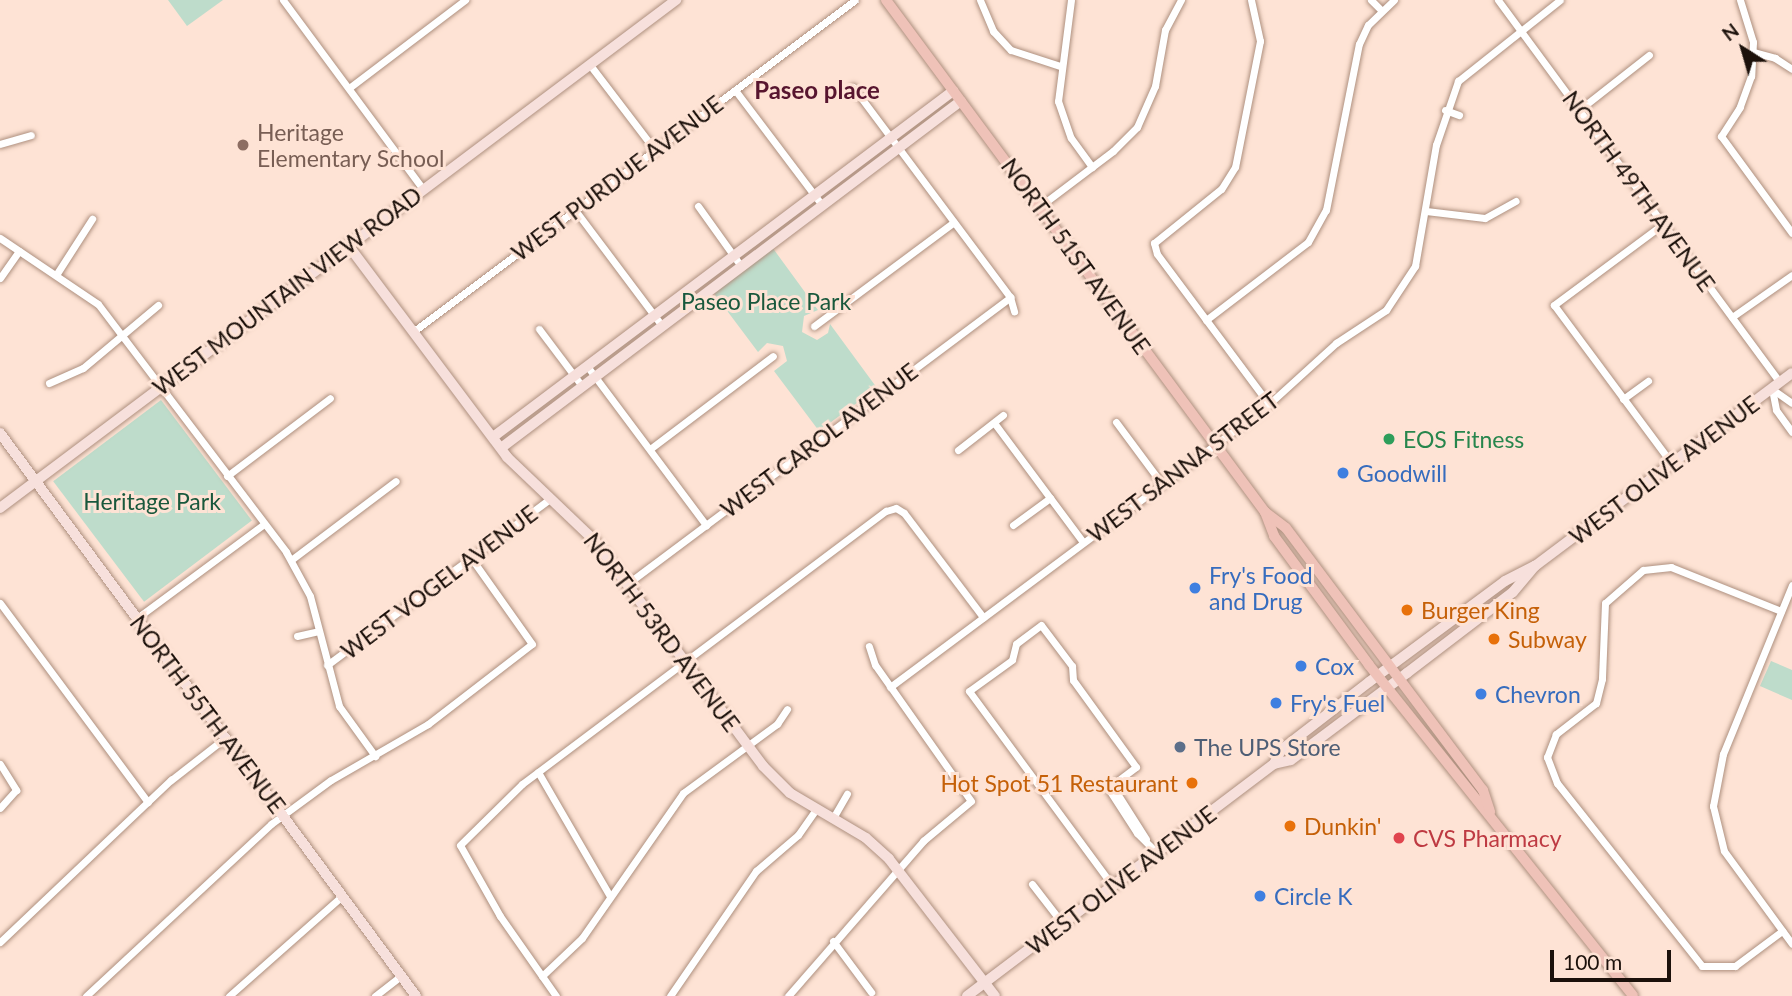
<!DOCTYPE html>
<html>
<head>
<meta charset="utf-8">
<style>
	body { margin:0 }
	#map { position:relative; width:1792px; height:996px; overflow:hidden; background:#fee3d5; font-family:Lato,sans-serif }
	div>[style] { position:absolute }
	.green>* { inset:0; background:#bedccb; transform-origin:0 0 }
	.roads { filter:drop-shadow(0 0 2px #ae907f) drop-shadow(0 0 2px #ae907f) }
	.street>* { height:7px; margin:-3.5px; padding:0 3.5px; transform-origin:3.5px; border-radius:3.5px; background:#fff }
	.secondary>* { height:10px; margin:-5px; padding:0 5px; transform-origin:5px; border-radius:5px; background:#f7e0dc }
	.primary>* { height:10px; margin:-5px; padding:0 5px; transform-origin:5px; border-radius:5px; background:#efc2b8 }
	.dots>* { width:19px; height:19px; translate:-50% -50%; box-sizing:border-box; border:4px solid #fee3d5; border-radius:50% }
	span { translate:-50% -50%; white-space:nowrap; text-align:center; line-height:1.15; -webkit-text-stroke:6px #fee3d5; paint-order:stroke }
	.education-label { font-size:23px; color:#785e54 }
	.left { translate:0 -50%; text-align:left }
	.street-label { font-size:23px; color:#1c110b }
	.park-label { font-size:23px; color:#19583c }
	.leisure-label { font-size:23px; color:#27864d }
	.shop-label { font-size:23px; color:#366cbe }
	.food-label { font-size:23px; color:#c56008 }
	.right { translate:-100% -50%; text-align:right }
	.service-label { font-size:23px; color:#4e5e75 }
	.health-label { font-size:23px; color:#be3a42 }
	.neighbourhood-label { font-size:24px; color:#57152f; font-weight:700 }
	.north { position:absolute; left:1708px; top:14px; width:70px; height:70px; -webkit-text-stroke:5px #fee3d5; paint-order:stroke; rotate:323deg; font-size:19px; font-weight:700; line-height:28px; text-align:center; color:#1c110b }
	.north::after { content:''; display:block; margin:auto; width:24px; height:32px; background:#1c110b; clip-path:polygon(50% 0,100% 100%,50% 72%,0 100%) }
	.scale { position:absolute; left:1550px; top:950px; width:121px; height:32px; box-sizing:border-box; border:4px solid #1c110b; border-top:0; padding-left:9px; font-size:21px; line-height:24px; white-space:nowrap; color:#1c110b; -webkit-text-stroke:5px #fee3d5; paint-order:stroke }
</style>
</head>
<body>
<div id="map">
	<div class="green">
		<div style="clip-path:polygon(168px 0,223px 0,187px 26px)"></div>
		<div style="clip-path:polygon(772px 247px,818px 310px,804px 316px,802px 332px,817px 340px,828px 333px,830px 324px,877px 388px,819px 431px,774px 371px,787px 361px,783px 346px,767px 343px,758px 352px,713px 292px)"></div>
		<div style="left:161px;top:400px;width:151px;height:135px;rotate:53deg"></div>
		<div style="clip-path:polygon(1771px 661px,1792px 670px,1792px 700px,1760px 686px)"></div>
	</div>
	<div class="roads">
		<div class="street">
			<div style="left:283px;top:0;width:235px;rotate:53.5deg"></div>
			<div style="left:980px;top:0;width:34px;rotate:67deg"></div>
			<div style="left:993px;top:31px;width:26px;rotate:47deg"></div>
			<div style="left:1011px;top:50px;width:52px;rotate:18.1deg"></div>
			<div style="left:1071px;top:0;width:102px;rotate:97.3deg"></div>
			<div style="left:1058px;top:101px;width:39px;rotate:71deg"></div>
			<div style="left:1071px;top:138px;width:36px;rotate:54deg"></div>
			<div style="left:1251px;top:0;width:42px;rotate:77.6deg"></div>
			<div style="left:1260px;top:41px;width:128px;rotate:101.2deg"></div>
			<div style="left:1235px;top:167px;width:26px;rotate:122deg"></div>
			<div style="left:1221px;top:189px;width:86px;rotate:141.1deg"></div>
			<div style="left:1154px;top:243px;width:11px;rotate:75deg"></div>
			<div style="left:1157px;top:254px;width:187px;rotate:53.3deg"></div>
			<div style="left:1371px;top:0;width:14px;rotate:45deg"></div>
			<div style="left:1498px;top:0;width:475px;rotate:53.6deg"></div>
			<div style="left:1740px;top:0;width:44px;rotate:72.8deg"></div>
			<div style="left:1753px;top:42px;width:34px;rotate:93deg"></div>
			<div style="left:1751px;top:76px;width:33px;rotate:110deg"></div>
			<div style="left:1740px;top:107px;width:35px;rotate:123deg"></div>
			<div style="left:1721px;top:136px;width:120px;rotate:53.8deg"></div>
			<div style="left:1753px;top:52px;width:23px;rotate:15deg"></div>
			<div style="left:1775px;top:58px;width:20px;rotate:33deg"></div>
			<div style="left:590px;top:65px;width:107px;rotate:52.6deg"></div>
			<div style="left:853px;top:87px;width:262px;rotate:53.2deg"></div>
			<div style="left:1010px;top:297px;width:15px;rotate:74deg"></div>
			<div style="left:349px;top:88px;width:146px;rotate:-37.2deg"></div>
			<div style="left:735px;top:90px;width:144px;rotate:52.9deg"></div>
			<div style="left:1445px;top:110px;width:15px;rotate:20deg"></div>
			<div style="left:1579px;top:110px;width:89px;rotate:-38.2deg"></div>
			<div style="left:0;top:144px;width:32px;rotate:-16deg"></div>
			<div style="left:698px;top:206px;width:74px;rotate:54.4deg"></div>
			<div style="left:1039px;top:207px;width:93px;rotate:-37.1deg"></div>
			<div style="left:1113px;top:151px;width:34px;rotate:-45deg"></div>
			<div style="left:1137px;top:127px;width:45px;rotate:-66.3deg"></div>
			<div style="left:1155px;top:86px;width:57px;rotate:-79.9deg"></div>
			<div style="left:1165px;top:30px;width:34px;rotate:-62deg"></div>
			<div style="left:575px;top:210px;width:145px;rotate:53.1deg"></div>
			<div style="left:1426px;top:211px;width:59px;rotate:6.8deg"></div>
			<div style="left:1485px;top:218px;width:35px;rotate:-29deg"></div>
			<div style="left:1663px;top:224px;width:136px;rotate:143.4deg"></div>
			<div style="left:1554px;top:305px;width:198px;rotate:53.4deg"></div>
			<div style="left:0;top:238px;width:118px;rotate:34deg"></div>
			<div style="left:98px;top:304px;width:311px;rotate:52.8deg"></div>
			<div style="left:286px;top:552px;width:50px;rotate:61.4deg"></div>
			<div style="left:310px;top:596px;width:114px;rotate:75.2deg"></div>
			<div style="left:339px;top:706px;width:62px;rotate:54.2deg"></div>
			<div style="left:56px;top:275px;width:67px;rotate:-57.3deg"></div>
			<div style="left:0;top:278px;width:33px;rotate:-55deg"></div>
			<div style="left:1732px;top:317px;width:73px;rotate:-35deg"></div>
			<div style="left:1206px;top:320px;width:128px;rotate:-37.4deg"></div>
			<div style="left:1308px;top:242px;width:37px;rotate:-61deg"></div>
			<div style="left:1326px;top:210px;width:169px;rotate:-78.8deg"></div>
			<div style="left:1359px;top:44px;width:21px;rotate:-65deg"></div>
			<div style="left:1368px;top:25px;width:36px;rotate:-44deg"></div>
			<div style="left:814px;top:326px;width:174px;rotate:-36.6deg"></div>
			<div style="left:539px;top:329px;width:71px;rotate:53deg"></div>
			<div style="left:414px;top:331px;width:551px;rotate:-36.89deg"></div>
			<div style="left:587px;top:366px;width:199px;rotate:53.2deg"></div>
			<div style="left:49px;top:383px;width:37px;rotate:-24deg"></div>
			<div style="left:83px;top:368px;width:98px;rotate:-40deg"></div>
			<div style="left:1772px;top:389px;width:21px;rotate:79deg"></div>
			<div style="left:1776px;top:410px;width:27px;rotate:54deg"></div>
			<div style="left:1772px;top:389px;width:24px;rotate:35deg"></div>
			<div style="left:1623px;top:399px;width:31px;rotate:-36deg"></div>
			<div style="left:1116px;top:422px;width:77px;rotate:53.4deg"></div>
			<div style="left:995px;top:424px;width:147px;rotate:53.3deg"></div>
			<div style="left:650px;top:449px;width:154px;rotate:-37.1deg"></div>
			<div style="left:958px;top:450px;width:57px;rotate:-37.9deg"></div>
			<div style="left:227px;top:476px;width:129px;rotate:-37.1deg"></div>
			<div style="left:1013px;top:525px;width:46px;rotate:-36.1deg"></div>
			<div style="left:291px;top:560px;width:131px;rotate:-37deg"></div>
			<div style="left:627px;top:584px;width:479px;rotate:-36.8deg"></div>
			<div style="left:1792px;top:585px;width:183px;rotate:112.2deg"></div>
			<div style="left:1723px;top:754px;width:53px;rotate:100.9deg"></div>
			<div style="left:1713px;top:806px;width:46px;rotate:76.3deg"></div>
			<div style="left:1724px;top:851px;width:115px;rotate:53.8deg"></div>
			<div style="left:0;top:603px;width:248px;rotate:53.4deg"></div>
			<div style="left:1781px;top:611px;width:118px;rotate:-158.2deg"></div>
			<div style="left:1671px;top:567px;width:28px;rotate:174deg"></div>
			<div style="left:1643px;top:570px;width:50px;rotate:139deg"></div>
			<div style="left:1605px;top:603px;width:76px;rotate:92.3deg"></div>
			<div style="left:1602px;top:679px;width:25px;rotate:104deg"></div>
			<div style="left:1596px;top:703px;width:51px;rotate:142.2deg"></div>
			<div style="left:1556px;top:734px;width:25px;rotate:111deg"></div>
			<div style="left:1547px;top:757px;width:28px;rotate:69deg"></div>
			<div style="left:1557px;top:783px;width:233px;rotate:51.6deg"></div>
			<div style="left:1702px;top:966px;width:33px"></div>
			<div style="left:1735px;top:966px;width:59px;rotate:-36.7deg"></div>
			<div style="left:137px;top:618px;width:158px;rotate:-36.5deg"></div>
			<div style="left:297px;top:636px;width:22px;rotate:-13deg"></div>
			<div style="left:327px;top:665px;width:279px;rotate:-36.7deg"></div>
			<div style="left:890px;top:687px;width:473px;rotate:-36.7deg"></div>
			<div style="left:1269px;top:404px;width:91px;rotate:-42.3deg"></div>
			<div style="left:1336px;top:343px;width:60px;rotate:-33.4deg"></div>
			<div style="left:1386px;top:310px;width:53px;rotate:-56.6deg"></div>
			<div style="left:1415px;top:266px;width:123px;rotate:-80.2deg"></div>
			<div style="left:1436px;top:145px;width:68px;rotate:-71deg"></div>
			<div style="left:1458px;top:81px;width:130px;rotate:-38.5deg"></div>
			<div style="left:0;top:764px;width:31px;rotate:58deg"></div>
			<div style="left:16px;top:790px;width:24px;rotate:132deg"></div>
			<div style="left:538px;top:772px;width:143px;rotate:59.9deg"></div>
			<div style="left:1108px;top:788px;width:35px;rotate:-37deg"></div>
			<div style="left:1136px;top:767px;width:107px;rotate:-125.9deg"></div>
			<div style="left:1073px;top:680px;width:14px;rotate:-94deg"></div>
			<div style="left:1072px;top:666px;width:51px;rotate:-127.1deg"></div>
			<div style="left:1041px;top:625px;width:31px;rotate:143deg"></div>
			<div style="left:1016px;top:644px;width:16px;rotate:104deg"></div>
			<div style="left:1012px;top:660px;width:53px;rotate:144.2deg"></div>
			<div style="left:969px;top:691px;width:242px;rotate:53.6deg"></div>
			<div style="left:1108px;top:788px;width:54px;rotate:57.2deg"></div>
			<div style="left:1137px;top:833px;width:28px;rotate:45deg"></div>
			<div style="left:1108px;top:788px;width:12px;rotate:35deg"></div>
			<div style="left:1118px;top:795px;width:52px;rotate:57.5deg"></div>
			<div style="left:833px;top:818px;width:28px;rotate:-60deg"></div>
			<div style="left:1032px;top:884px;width:51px;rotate:52.2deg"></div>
			<div style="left:833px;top:941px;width:64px;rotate:53.3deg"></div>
			<div style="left:0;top:942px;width:236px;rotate:-43.5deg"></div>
			<div style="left:171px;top:780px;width:68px;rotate:-37.9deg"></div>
			<div style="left:542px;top:976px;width:55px;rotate:-43.5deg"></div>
			<div style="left:582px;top:938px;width:177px;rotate:-55.1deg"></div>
			<div style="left:683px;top:793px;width:117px;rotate:-36.3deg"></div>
			<div style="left:777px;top:724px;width:18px;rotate:-56deg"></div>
			<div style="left:86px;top:996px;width:253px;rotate:-42.9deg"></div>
			<div style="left:271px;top:824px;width:74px;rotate:-36.3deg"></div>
			<div style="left:331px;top:780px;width:112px;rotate:-30deg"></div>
			<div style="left:428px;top:724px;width:131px;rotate:-37.6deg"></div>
			<div style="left:532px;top:644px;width:105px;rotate:-125.3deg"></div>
			<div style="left:229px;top:996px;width:151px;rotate:-41.5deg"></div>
			<div style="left:375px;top:996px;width:33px;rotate:-38deg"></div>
			<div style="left:556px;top:996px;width:98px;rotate:-125deg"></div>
			<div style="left:500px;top:916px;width:81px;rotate:-119.4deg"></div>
			<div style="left:460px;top:845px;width:87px;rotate:-44.5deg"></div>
			<div style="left:522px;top:784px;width:455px;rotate:-36.9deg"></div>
			<div style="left:886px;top:511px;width:10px;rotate:-17deg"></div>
			<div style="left:896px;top:508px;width:9px;rotate:32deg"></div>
			<div style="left:904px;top:513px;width:131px;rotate:52.8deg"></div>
			<div style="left:670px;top:996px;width:152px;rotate:-55.5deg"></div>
			<div style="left:756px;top:871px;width:55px;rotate:-40.6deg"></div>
			<div style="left:798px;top:835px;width:32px;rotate:-55deg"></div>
			<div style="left:788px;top:996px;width:206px;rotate:-48.9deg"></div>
			<div style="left:923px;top:841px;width:62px;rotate:-39.8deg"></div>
			<div style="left:971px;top:801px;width:166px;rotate:-125.2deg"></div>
			<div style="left:875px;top:665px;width:20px;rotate:-108deg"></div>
		</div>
		<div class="secondary">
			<div style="left:348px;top:245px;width:265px;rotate:53.1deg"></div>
			<div style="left:507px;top:457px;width:120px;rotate:43.7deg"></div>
			<div style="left:594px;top:540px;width:282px;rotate:53.2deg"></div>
			<div style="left:763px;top:766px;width:38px;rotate:45deg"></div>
			<div style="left:790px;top:793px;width:88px;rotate:30.6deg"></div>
			<div style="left:866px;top:838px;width:31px;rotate:42deg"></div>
			<div style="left:889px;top:859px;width:173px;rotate:52.3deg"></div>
			<div style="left:0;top:433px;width:700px;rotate:53.54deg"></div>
			<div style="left:493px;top:437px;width:576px;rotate:-36.95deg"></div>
			<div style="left:501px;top:448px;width:576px;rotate:-37.03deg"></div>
			<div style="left:0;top:508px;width:846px;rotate:-36.92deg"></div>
			<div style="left:1274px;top:764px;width:16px;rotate:-63deg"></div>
			<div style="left:1281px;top:750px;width:111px;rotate:-37.7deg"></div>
			<div style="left:1369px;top:682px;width:169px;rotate:-36.6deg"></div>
			<div style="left:1505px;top:581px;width:34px;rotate:-27deg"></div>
			<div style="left:1535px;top:566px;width:321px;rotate:-36.9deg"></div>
			<div style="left:967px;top:996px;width:385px;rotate:-37.1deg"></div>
			<div style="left:1274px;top:764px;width:17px;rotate:-13deg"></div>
			<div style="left:1291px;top:760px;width:145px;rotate:-36.9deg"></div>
			<div style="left:1407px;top:673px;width:133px;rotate:-37.4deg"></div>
			<div style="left:1513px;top:592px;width:34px;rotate:-50deg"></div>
		</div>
		<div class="primary">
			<div style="left:886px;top:0;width:637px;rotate:53.49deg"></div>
			<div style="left:1265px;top:512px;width:26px;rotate:69deg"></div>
			<div style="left:1274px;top:536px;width:160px;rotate:53.6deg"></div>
			<div style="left:1369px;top:665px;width:423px;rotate:51.4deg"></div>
			<div style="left:1265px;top:512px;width:26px;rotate:37deg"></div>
			<div style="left:1286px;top:528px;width:328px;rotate:53.1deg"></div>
			<div style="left:1483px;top:790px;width:23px;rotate:72deg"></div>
		</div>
	</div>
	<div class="dots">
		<div style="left:243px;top:145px;background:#8d6e63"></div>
		<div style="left:1389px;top:439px;background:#2e9e5b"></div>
		<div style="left:1343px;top:473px;background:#3f7fe0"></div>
		<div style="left:1195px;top:588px;background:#3f7fe0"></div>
		<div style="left:1407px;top:610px;background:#e8710a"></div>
		<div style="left:1494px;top:639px;background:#e8710a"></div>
		<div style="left:1301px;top:666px;background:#3f7fe0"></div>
		<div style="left:1481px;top:694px;background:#3f7fe0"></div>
		<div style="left:1276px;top:703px;background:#3f7fe0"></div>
		<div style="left:1180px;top:747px;background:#5c6f8a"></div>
		<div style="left:1192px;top:783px;background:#e8710a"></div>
		<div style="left:1290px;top:826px;background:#e8710a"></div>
		<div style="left:1399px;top:838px;background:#e0444e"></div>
		<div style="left:1260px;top:896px;background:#3f7fe0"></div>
	</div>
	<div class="education-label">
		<span class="left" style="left:257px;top:145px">Heritage<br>Elementary School</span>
	</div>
	<div class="street-label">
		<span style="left:617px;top:178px;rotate:-37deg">WEST PURDUE AVENUE</span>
		<span style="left:1639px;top:191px;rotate:54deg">NORTH 49TH AVENUE</span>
		<span style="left:1076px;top:256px;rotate:54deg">NORTH 51ST AVENUE</span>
		<span style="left:287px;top:291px;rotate:-37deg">WEST MOUNTAIN VIEW ROAD</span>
		<span style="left:819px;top:440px;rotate:-37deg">WEST CAROL AVENUE</span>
		<span style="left:1183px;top:467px;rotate:-37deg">WEST SANNA STREET</span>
		<span style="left:1664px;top:470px;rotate:-37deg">WEST OLIVE AVENUE</span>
		<span style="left:439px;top:582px;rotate:-37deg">WEST VOGEL AVENUE</span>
		<span style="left:662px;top:632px;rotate:53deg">NORTH 53RD AVENUE</span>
		<span style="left:208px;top:714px;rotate:53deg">NORTH 55TH AVENUE</span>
		<span style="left:1121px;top:880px;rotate:-37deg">WEST OLIVE AVENUE</span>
	</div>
	<div class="park-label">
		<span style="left:766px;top:301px">Paseo Place Park</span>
		<span style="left:152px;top:501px">Heritage Park</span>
	</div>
	<div class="leisure-label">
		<span class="left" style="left:1403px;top:439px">EOS Fitness</span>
	</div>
	<div class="shop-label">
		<span class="left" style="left:1357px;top:473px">Goodwill</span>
		<span class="left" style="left:1209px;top:588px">Fry's Food<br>and Drug</span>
		<span class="left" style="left:1315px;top:666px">Cox</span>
		<span class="left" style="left:1495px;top:694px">Chevron</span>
		<span class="left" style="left:1290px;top:703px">Fry's Fuel</span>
		<span class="left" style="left:1274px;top:896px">Circle K</span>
	</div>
	<div class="food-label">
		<span class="left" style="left:1421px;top:610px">Burger King</span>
		<span class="left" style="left:1508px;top:639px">Subway</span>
		<span class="right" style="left:1178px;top:783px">Hot Spot 51 Restaurant</span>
		<span class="left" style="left:1304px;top:826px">Dunkin'</span>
	</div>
	<div class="service-label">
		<span class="left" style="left:1194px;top:747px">The UPS Store</span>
	</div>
	<div class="health-label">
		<span class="left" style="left:1413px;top:838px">CVS Pharmacy</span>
	</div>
	<div class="neighbourhood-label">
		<span style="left:817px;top:90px">Paseo place</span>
	</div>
	<div class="north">N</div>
	<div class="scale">100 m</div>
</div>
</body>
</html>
